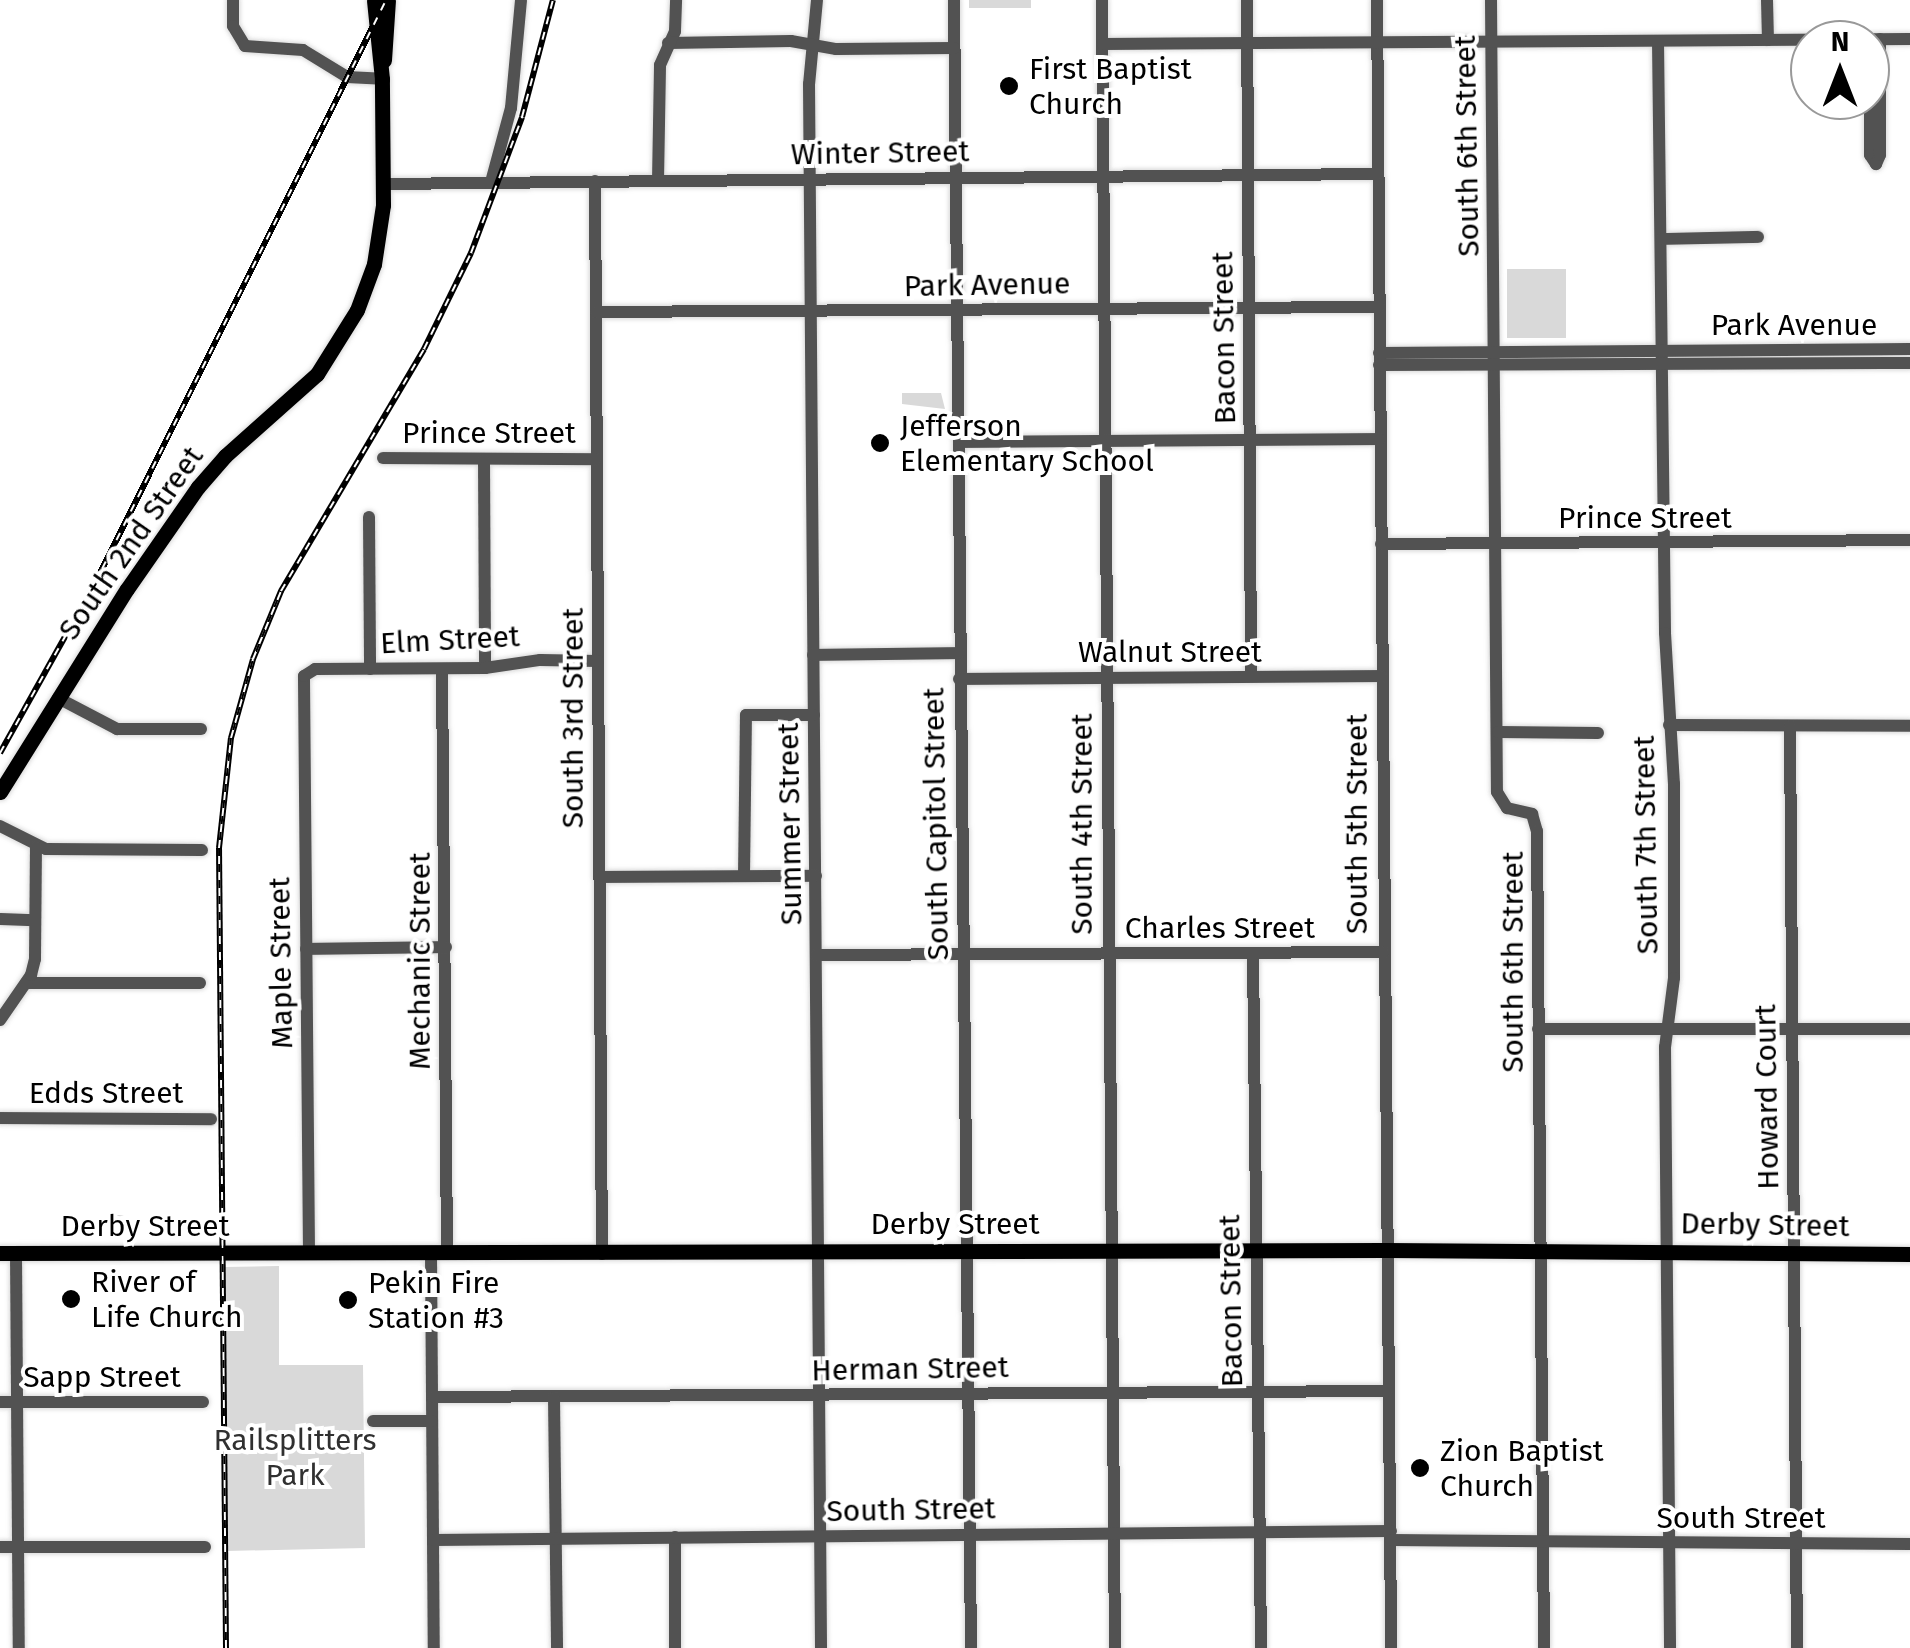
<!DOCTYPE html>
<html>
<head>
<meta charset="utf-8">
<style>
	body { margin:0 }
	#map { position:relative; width:1910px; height:1648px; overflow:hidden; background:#fff; font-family:"Fira Sans",sans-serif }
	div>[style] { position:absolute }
	.green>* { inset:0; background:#d9d9d9; transform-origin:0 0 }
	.round { border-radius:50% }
	.roads { filter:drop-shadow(0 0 2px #dbdbdb) drop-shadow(0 0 2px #dbdbdb) }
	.minor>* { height:12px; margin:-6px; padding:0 6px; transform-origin:6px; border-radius:6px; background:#525252 }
	.major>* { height:15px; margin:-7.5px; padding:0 7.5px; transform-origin:7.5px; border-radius:7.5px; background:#000 }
	.rail>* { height:6px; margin-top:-3px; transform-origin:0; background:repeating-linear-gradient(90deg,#fff 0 8px,#000 0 16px); box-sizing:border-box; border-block:2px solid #000 }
	.dots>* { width:28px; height:28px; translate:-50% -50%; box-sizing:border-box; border:5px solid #fff; border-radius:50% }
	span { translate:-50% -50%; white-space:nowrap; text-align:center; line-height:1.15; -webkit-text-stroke:8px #fff; paint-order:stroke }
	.poi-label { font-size:30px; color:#000 }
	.left { translate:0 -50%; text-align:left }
	.street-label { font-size:30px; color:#000 }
	.park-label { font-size:30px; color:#303030 }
	.north { position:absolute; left:1790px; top:20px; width:100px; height:100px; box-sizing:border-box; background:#fff; border:2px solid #999; border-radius:50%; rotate:0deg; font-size:28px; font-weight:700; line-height:40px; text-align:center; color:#000 }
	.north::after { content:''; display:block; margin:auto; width:35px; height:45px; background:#000; clip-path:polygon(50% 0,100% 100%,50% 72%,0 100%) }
</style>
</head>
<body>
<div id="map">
	<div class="green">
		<div style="left:969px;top:0;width:62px;height:8px"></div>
		<div style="left:1507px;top:269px;width:59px;height:69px"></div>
		<div style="clip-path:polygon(902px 393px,941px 393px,945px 409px,902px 404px)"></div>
		<div class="round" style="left:108px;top:1215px;width:22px;height:22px"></div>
		<div style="clip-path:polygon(279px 1266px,279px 1365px,363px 1365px,365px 1548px,227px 1551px,225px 1267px)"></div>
	</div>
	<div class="roads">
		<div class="minor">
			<div style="left:233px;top:0;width:26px;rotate:90deg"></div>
			<div style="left:233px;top:26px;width:23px;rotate:59deg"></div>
			<div style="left:245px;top:46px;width:58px;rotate:3.9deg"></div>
			<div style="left:303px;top:50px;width:52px;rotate:31.5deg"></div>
			<div style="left:347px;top:77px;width:35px;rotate:3deg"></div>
			<div style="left:817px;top:0;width:84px;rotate:95.4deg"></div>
			<div style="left:809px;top:84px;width:1564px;rotate:89.56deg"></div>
			<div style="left:954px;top:0;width:1648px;rotate:89.41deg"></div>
			<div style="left:1102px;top:0;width:1648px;rotate:89.55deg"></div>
			<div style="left:1247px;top:0;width:676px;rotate:89.66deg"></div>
			<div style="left:1377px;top:0;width:1648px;rotate:89.51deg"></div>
			<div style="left:1491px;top:0;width:792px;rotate:89.57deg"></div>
			<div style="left:1497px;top:792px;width:19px;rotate:58deg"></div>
			<div style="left:1507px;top:808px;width:26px;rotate:13deg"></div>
			<div style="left:1532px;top:814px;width:18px;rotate:74deg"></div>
			<div style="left:1537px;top:831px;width:817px;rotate:89.51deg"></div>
			<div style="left:1767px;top:0;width:40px;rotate:88.6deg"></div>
			<div style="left:1658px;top:41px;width:592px;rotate:89.32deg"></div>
			<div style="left:1665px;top:633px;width:151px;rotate:86.6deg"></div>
			<div style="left:1674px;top:784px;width:194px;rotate:90deg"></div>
			<div style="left:1674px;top:978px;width:70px;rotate:97.4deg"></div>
			<div style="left:1665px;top:1047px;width:601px;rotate:89.52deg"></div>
			<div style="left:668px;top:43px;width:123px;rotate:-0.9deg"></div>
			<div style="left:791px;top:41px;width:46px;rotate:10.1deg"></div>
			<div style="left:836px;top:49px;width:118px;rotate:-0.5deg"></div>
			<div style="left:1103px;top:44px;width:807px;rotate:-0.35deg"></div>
			<div style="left:1870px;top:74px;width:81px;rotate:90deg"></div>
			<div style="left:1870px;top:155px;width:11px;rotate:56deg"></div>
			<div style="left:1876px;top:164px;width:10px;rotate:-66deg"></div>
			<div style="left:1880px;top:155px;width:116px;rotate:-90deg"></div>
			<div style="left:595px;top:181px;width:1073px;rotate:89.63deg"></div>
			<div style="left:658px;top:181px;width:116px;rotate:-89deg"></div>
			<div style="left:660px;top:65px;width:37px;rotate:-66deg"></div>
			<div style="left:675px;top:31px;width:31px;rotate:-88deg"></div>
			<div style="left:491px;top:182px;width:77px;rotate:-74.9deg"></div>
			<div style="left:511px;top:108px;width:108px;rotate:-84.7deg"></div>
			<div style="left:383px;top:184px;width:995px;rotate:-0.58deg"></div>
			<div style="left:1662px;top:239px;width:96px;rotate:-1.2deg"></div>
			<div style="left:596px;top:312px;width:783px;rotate:-0.37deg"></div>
			<div style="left:1379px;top:353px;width:531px;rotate:-0.43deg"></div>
			<div style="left:1379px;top:365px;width:531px;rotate:-0.22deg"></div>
			<div style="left:959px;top:442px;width:420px;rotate:-0.4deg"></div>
			<div style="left:383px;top:458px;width:213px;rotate:0.3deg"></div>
			<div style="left:484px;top:460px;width:208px;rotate:89.7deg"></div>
			<div style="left:369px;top:517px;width:152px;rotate:89.6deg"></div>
			<div style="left:1381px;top:544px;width:529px;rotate:-0.43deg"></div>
			<div style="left:813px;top:655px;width:146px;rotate:-0.8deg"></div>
			<div style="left:442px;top:669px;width:584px;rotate:89.51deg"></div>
			<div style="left:959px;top:679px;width:422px;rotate:-0.4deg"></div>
			<div style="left:58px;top:698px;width:67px;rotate:27.7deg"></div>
			<div style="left:117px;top:729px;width:84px"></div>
			<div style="left:1669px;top:725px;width:241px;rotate:0.2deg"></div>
			<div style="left:1790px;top:726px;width:922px;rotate:89.57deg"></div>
			<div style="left:1498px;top:732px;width:100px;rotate:0.6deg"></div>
			<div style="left:0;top:826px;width:51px;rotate:26.6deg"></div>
			<div style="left:46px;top:849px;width:156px;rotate:0.4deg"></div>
			<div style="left:744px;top:876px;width:161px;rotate:-89.3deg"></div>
			<div style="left:746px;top:715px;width:68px"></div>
			<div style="left:599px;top:877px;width:217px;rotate:-0.3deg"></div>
			<div style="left:0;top:919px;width:35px;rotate:2deg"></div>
			<div style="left:306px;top:949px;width:140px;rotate:-0.8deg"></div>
			<div style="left:1253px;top:953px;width:695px;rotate:89.34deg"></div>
			<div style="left:816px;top:955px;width:567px;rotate:-0.3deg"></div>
			<div style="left:26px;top:983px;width:174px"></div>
			<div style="left:0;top:1020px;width:55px;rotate:-55.4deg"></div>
			<div style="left:31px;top:975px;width:16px;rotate:-76deg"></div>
			<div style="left:35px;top:959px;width:112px;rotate:-89.5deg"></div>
			<div style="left:1538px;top:1029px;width:372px"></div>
			<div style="left:0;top:1118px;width:211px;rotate:0.3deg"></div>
			<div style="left:16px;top:1253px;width:395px;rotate:89.6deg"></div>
			<div style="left:309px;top:1253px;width:577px;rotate:-90.5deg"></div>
			<div style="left:304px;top:676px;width:13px;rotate:-32deg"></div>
			<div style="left:315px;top:669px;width:170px;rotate:-0.3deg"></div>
			<div style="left:485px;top:668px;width:56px;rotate:-8.3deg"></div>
			<div style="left:540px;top:660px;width:58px;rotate:1deg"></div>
			<div style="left:431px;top:1253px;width:395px;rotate:89.6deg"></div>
			<div style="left:433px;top:1397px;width:954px;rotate:-0.36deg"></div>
			<div style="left:554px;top:1398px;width:250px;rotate:89.3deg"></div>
			<div style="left:0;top:1402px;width:203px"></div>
			<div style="left:373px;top:1421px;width:59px"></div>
			<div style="left:675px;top:1537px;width:111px;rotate:90deg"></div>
			<div style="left:433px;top:1540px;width:958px;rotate:-0.54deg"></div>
			<div style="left:1391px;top:1540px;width:519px;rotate:0.44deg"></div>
			<div style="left:0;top:1547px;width:205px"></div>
		</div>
		<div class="major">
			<div style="left:384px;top:60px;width:60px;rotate:-86.2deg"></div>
			<div style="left:0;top:792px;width:239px;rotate:-58deg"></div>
			<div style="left:127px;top:589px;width:124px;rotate:-55.2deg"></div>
			<div style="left:198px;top:487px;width:41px;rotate:-48.9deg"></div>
			<div style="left:225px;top:456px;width:123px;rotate:-41.7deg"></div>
			<div style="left:317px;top:374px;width:75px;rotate:-58deg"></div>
			<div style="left:357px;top:310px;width:49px;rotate:-69.7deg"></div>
			<div style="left:374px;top:264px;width:60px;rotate:-81.3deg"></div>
			<div style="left:383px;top:205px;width:126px;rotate:-90.5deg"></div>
			<div style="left:382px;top:79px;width:79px;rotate:-95.8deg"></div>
			<div style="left:0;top:1253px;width:1385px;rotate:-0.12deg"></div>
			<div style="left:1385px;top:1250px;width:525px;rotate:0.44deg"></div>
		</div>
	</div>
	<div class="rail">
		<div style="left:0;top:753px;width:195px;rotate:-60.8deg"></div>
		<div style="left:95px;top:583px;width:652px;rotate:-63.47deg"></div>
		<div style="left:226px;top:1648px;width:800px;rotate:-90.5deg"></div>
		<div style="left:219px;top:848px;width:111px;rotate:-83.8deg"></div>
		<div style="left:231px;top:738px;width:82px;rotate:-74.4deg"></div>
		<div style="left:253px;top:659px;width:74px;rotate:-67.6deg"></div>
		<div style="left:281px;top:591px;width:281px;rotate:-59.4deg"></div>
		<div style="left:424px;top:349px;width:107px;rotate:-63.9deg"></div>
		<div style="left:471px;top:253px;width:145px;rotate:-69.4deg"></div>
		<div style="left:522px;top:117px;width:121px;rotate:-75.2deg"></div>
	</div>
	<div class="dots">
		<div style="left:1009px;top:86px;background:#000"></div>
		<div style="left:880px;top:443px;background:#000"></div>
		<div style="left:71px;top:1299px;background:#000"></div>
		<div style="left:348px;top:1300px;background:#000"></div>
		<div style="left:1420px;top:1468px;background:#000"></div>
	</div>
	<div class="poi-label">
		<span class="left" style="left:1029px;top:86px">First Baptist<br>Church</span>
		<span class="left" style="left:900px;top:443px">Jefferson<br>Elementary School</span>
		<span class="left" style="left:91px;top:1299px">River of<br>Life Church</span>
		<span class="left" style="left:368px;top:1300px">Pekin Fire<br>Station #3</span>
		<span class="left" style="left:1440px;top:1468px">Zion Baptist<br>Church</span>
	</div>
	<div class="street-label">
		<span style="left:1467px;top:146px;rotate:-91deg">South 6th Street</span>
		<span style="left:880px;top:153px;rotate:-1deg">Winter Street</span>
		<span style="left:987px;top:285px;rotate:-1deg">Park Avenue</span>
		<span style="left:1794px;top:325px">Park Avenue</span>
		<span style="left:1224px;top:338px;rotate:-91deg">Bacon Street</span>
		<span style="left:489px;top:433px">Prince Street</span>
		<span style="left:1645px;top:518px">Prince Street</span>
		<span style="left:131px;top:543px;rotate:-55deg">South 2nd Street</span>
		<span style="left:450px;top:640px;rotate:-3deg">Elm Street</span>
		<span style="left:1170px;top:652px">Walnut Street</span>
		<span style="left:573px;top:718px;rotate:-90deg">South 3rd Street</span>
		<span style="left:790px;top:824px;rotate:-91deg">Summer Street</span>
		<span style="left:936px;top:824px;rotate:-91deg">South Capitol Street</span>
		<span style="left:1082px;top:824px;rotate:-90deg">South 4th Street</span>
		<span style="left:1357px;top:824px;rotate:-90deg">South 5th Street</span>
		<span style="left:1646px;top:845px;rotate:-91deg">South 7th Street</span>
		<span style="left:1220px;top:928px">Charles Street</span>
		<span style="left:420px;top:961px;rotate:-90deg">Mechanic Street</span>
		<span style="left:1513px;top:962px;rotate:-90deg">South 6th Street</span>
		<span style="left:281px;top:963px;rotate:-91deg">Maple Street</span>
		<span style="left:106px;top:1093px">Edds Street</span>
		<span style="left:1767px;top:1097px;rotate:-91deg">Howard Court</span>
		<span style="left:955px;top:1224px">Derby Street</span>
		<span style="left:1765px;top:1225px;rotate:1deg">Derby Street</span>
		<span style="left:145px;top:1226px">Derby Street</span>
		<span style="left:1231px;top:1301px;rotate:-91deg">Bacon Street</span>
		<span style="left:910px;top:1369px;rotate:-1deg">Herman Street</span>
		<span style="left:102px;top:1377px">Sapp Street</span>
		<span style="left:911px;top:1510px;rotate:-1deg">South Street</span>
		<span style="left:1741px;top:1518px">South Street</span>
	</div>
	<div class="park-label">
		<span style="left:295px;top:1457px">Railsplitters<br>Park</span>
	</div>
	<div class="north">N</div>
</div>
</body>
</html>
